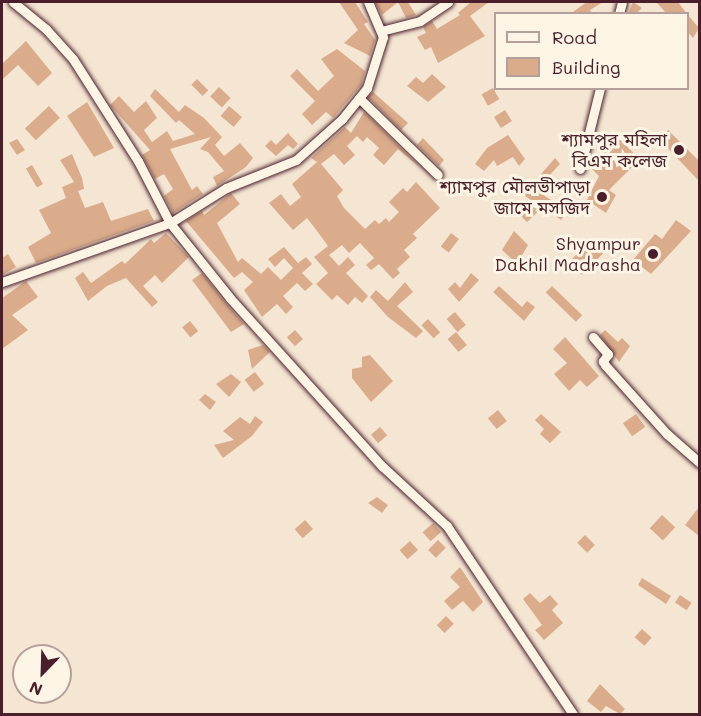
<!DOCTYPE html>
<html>
<head>
<meta charset="utf-8">
<style>
	body { margin:0 }
	#map { position:relative; width:701px; height:716px; overflow:hidden; background:#f5e6d3; font-family:Mali,"Noto Sans Bengali",sans-serif }
	div>[style] { position:absolute }
	.building>* { inset:0; background:#daac8b; transform-origin:0 0 }
	.roads { filter:drop-shadow(0 0 2px #4a1f2b) drop-shadow(0 0 2px #4a1f2b) }
	.street>* { height:9px; margin:-4.5px; padding:0 4.5px; transform-origin:4.5px; border-radius:4.5px; background:#fcf5e5 }
	.dots>* { width:16px; height:16px; translate:-50% -50%; box-sizing:border-box; border:3px solid #fcf5e5; border-radius:50% }
	span { translate:-50% -50%; white-space:nowrap; text-align:center; line-height:1.15; -webkit-text-stroke:6px #fcf5e5; paint-order:stroke }
	.poi-label { font-size:18px; color:#4a1f2b }
	.right { translate:-100% -50%; text-align:right }
	.frame { position:absolute; inset:0; border:3px solid #4a1f2b; pointer-events:none }
	.legend { position:absolute; left:494px; top:12px; width:195px; height:78px; box-sizing:border-box; background:#fcf5e5; border:2px solid #b59f9b; margin:0; padding:8px 10px; list-style:none; font-size:18px; color:#4a1f2b }
	.legend li { display:flex; align-items:center; gap:12px; height:30px }
	.legend b { width:30px; border:2px solid #b59f9b }
	.north { position:absolute; left:12px; top:644px; width:60px; height:60px; box-sizing:border-box; background:#fcf5e5; border:2px solid #b59f9b; border-radius:50%; rotate:203deg; font-size:16px; font-weight:700; line-height:24px; text-align:center; color:#4a1f2b }
	.north::after { content:''; display:block; margin:auto; width:21px; height:27px; background:#4a1f2b; clip-path:polygon(50% 0,100% 100%,50% 72%,0 100%) }
</style>
</head>
<body>
<div id="map">
	<div class="building">
		<div style="clip-path:polygon(339px 2px,355px 2px,368px 22px,364px 24px,375px 40px,370px 56px,344px 43px,358px 30px)"></div>
		<div style="clip-path:polygon(375px 2px,408px 2px,416px 15px,406px 18px,398px 2px,382px 15px)"></div>
		<div style="clip-path:polygon(471px 2px,489px 2px,470px 16px,485px 36px,438px 63px,431px 47px,425px 50px,417px 37px,426px 33px,423px 27px,432px 21px,437px 29px,460px 15px,458px 13px)"></div>
		<div style="clip-path:polygon(587px 2px,603px 2px,590px 10px,592px 14px,570px 14px)"></div>
		<div style="clip-path:polygon(633px 2px,642px 8px,636px 14px,628px 14px)"></div>
		<div style="clip-path:polygon(656px 2px,678px 2px,687px 14px,667px 14px)"></div>
		<div style="clip-path:polygon(687px 14px,699px 28px,693px 38px,687px 31px)"></div>
		<div style="clip-path:polygon(26px 41px,52px 73px,38px 86px,18px 65px,2px 80px,2px 64px)"></div>
		<div style="clip-path:polygon(337px 49px,365px 71px,361px 85px,333px 118px,326px 112px,312px 125px,302px 114px,315px 101px,290px 76px,297px 69px,318px 91px,334px 76px,321px 59px)"></div>
		<div style="clip-path:polygon(432px 74px,446px 87px,428px 102px,407px 86px,416px 77px,423px 83px)"></div>
		<div style="left:197px;top:79px;width:16px;height:8px;rotate:45deg"></div>
		<div style="left:219px;top:87px;width:16px;height:13px;rotate:43deg"></div>
		<div style="left:493px;top:88px;width:13px;height:13px;rotate:61deg"></div>
		<div style="clip-path:polygon(155px 89px,179px 112px,185px 105px,204px 118px,222px 137px,215px 145px,224px 156px,240px 143px,253px 158px,246px 167px,217px 186px,213px 177px,224px 171px,208px 152px,200px 149px,211px 137px,170px 149px,192px 190px,197px 186px,203px 194px,173px 213px,164px 196px,173px 189px,164px 174px,155px 179px,142px 155px,150px 150px,110px 105px,119px 96px,134px 112px,146px 101px,157px 118px,144px 130px,152px 142px,167px 131px,173px 141px,195px 134px,179px 120px,176px 123px,150px 96px)"></div>
		<div style="clip-path:polygon(373px 92px,408px 123px,401px 130px,368px 97px)"></div>
		<div style="clip-path:polygon(87px 102px,114px 148px,94px 157px,67px 116px)"></div>
		<div style="left:49px;top:106px;width:16px;height:33px;rotate:47deg"></div>
		<div style="left:229px;top:106px;width:17px;height:13px;rotate:40deg"></div>
		<div style="left:505px;top:110px;width:13px;height:13px;rotate:58deg"></div>
		<div style="clip-path:polygon(364px 112px,422px 169px,398px 149px,384px 165px,373px 155px,379px 148px,367px 137px,363px 142px,357px 136px,347px 146px,355px 155px,344px 165px,334px 154px,321px 164px,343px 190px,337px 196px,344px 208px,365px 229px,375px 220px,379px 224px,386px 218px,389px 222px,399px 212px,389px 202px,403px 188px,407px 192px,416px 182px,440px 208px,413px 234px,417px 238px,404px 250px,410px 257px,397px 269px,400px 273px,393px 279px,379px 264px,371px 270px,366px 265px,374px 258px,360px 243px,349px 253px,342px 245px,329px 255px,339px 266px,348px 257px,355px 265px,346px 273px,368px 296px,362px 303px,355px 297px,348px 305px,337px 295px,332px 300px,316px 284px,328px 273px,314px 257px,328px 246px,314px 227px,307px 218px,293px 230px,269px 203px,281px 194px,290px 206px,301px 197px,292px 184px,317px 162px,311px 158px,345px 127px,351px 133px)"></div>
		<div style="clip-path:polygon(668px 130px,699px 161px,699px 181px,660px 140px)"></div>
		<div style="clip-path:polygon(288px 133px,298px 144px,293px 149px,288px 145px,276px 156px,265px 146px,271px 140px,276px 145px)"></div>
		<div style="clip-path:polygon(508px 135px,525px 159px,519px 166px,513px 157px,497px 166px,494px 160px,484px 171px,475px 164px,487px 148px)"></div>
		<div style="clip-path:polygon(423px 138px,444px 160px,439px 166px,417px 145px)"></div>
		<div style="clip-path:polygon(618px 138px,640px 159px,609px 190px,616px 195px,606px 213px,587px 200px,599px 176px,590px 167px)"></div>
		<div style="clip-path:polygon(17px 139px,25px 150px,17px 155px,9px 143px)"></div>
		<div style="clip-path:polygon(72px 154px,82px 178px,84px 189px,78px 191px,85px 208px,103px 202px,111px 221px,148px 209px,154px 221px,36px 263px,28px 247px,51px 233px,39px 210px,66px 198px,62px 187px,74px 182px,60px 160px)"></div>
		<div style="clip-path:polygon(555px 158px,560px 164px,546px 179px,541px 174px)"></div>
		<div style="left:32px;top:165px;width:22px;height:7px;rotate:60deg"></div>
		<div style="clip-path:polygon(528px 185px,568px 211px,561px 220px,543px 207px,527px 222px,521px 216px,534px 202px,522px 194px)"></div>
		<div style="clip-path:polygon(231px 193px,240px 204px,217px 223px,238px 262px,242px 258px,261px 274px,268px 267px,281px 280px,293px 268px,284px 258px,275px 267px,268px 259px,284px 247px,298px 263px,306px 257px,312px 264px,302px 273px,313px 284px,305px 291px,297px 283px,283px 296px,293px 307px,286px 314px,277px 304px,262px 317px,244px 290px,253px 282px,242px 272px,234px 278px,186px 221px,202px 211px,204px 215px)"></div>
		<div style="clip-path:polygon(676px 220px,691px 231px,651px 274px,633px 260px,655px 234px,662px 239px)"></div>
		<div style="clip-path:polygon(514px 231px,528px 245px,517px 264px,502px 250px)"></div>
		<div style="clip-path:polygon(166px 233px,189px 257px,162px 283px,155px 275px,143px 286px,158px 302px,152px 307px,126px 278px,107px 286px,88px 301px,75px 278px,83px 272px,91px 283px,122px 261px,125px 264px,151px 239px,154px 243px)"></div>
		<div style="left:451px;top:233px;width:10px;height:17px;rotate:37deg"></div>
		<div style="left:591px;top:240px;width:18px;height:31px;rotate:45deg"></div>
		<div style="clip-path:polygon(8px 254px,16px 267px,2px 275px,2px 258px)"></div>
		<div style="clip-path:polygon(202px 273px,225px 302px,244px 324px,231px 332px,192px 280px)"></div>
		<div style="clip-path:polygon(471px 273px,479px 280px,459px 302px,448px 289px,455px 282px,460px 288px)"></div>
		<div style="clip-path:polygon(26px 281px,38px 297px,12px 315px,28px 330px,2px 349px,2px 298px)"></div>
		<div style="clip-path:polygon(405px 282px,413px 292px,397px 306px,423px 331px,416px 338px,388px 317px,370px 297px,376px 290px,388px 301px)"></div>
		<div style="clip-path:polygon(499px 286px,522px 307px,527px 301px,535px 307px,524px 321px,493px 292px)"></div>
		<div style="left:552px;top:286px;width:42px;height:9px;rotate:44deg"></div>
		<div style="left:455px;top:312px;width:17px;height:11px;rotate:50deg"></div>
		<div style="left:428px;top:319px;width:18px;height:9px;rotate:47deg"></div>
		<div style="left:190px;top:321px;width:13px;height:10px;rotate:51deg"></div>
		<div style="left:295px;top:330px;width:12px;height:11px;rotate:48deg"></div>
		<div style="clip-path:polygon(605px 330px,618px 342px,622px 338px,630px 346px,619px 362px,600px 335px)"></div>
		<div style="left:456px;top:332px;width:17px;height:11px;rotate:50deg"></div>
		<div style="clip-path:polygon(565px 337px,599px 376px,587px 387px,580px 380px,569px 391px,554px 374px,567px 363px,553px 349px)"></div>
		<div style="clip-path:polygon(263px 345px,270px 352px,252px 369px,248px 350px)"></div>
		<div style="clip-path:polygon(370px 355px,393px 381px,371px 402px,352px 378px,352px 369px,362px 367px,362px 357px)"></div>
		<div style="left:255px;top:372px;width:15px;height:13px;rotate:53deg"></div>
		<div style="clip-path:polygon(231px 374px,241px 382px,229px 397px,216px 384px)"></div>
		<div style="clip-path:polygon(205px 394px,216px 402px,210px 410px,199px 400px)"></div>
		<div style="left:498px;top:410px;width:14px;height:13px;rotate:51deg"></div>
		<div style="clip-path:polygon(541px 414px,561px 432px,550px 443px,540px 434px,544px 429px,535px 420px)"></div>
		<div style="left:636px;top:414px;width:16px;height:16px;rotate:55deg"></div>
		<div style="clip-path:polygon(255px 416px,263px 422px,252px 436px,223px 458px,214px 445px,234px 440px,223px 431px,240px 417px,250px 424px)"></div>
		<div style="left:380px;top:427px;width:11px;height:12px;rotate:49deg"></div>
		<div style="clip-path:polygon(377px 497px,388px 505px,382px 513px,368px 503px)"></div>
		<div style="clip-path:polygon(699px 507px,699px 536px,685px 525px)"></div>
		<div style="left:662px;top:515px;width:18px;height:18px;rotate:43deg"></div>
		<div style="left:305px;top:520px;width:12px;height:14px;rotate:48deg"></div>
		<div style="left:433px;top:523px;width:12px;height:14px;rotate:48deg"></div>
		<div style="left:585px;top:535px;width:14px;height:11px;rotate:45deg"></div>
		<div style="left:438px;top:540px;width:11px;height:14px;rotate:45deg"></div>
		<div style="left:410px;top:541px;width:12px;height:14px;rotate:48deg"></div>
		<div style="clip-path:polygon(460px 567px,483px 602px,473px 612px,463px 601px,452px 610px,444px 601px,460px 587px,450px 577px)"></div>
		<div style="clip-path:polygon(642px 578px,671px 596px,666px 604px,638px 585px)"></div>
		<div style="clip-path:polygon(530px 593px,540px 603px,550px 595px,558px 604px,552px 610px,563px 623px,544px 640px,535px 630px,542px 625px,523px 599px)"></div>
		<div style="left:680px;top:595px;width:14px;height:9px;rotate:34deg"></div>
		<div style="left:446px;top:616px;width:11px;height:13px;rotate:45deg"></div>
		<div style="left:642px;top:629px;width:13px;height:11px;rotate:42deg"></div>
		<div style="clip-path:polygon(600px 684px,625px 709px,620px 714px,606px 706px,601px 712px,587px 701px)"></div>
	</div>
	<div class="roads">
		<div class="street">
			<div style="left:13px;top:2px;width:43px;rotate:39.3deg"></div>
			<div style="left:46px;top:29px;width:40px;rotate:48deg"></div>
			<div style="left:73px;top:59px;width:121px;rotate:57.5deg"></div>
			<div style="left:138px;top:161px;width:70px;rotate:62.7deg"></div>
			<div style="left:170px;top:223px;width:96px;rotate:51.3deg"></div>
			<div style="left:230px;top:298px;width:227px;rotate:47.9deg"></div>
			<div style="left:382px;top:466px;width:88px;rotate:42.7deg"></div>
			<div style="left:447px;top:526px;width:226px;rotate:56.2deg"></div>
			<div style="left:619px;top:14px;width:12px;rotate:-76deg"></div>
			<div style="left:381px;top:31px;width:40px;rotate:-14.4deg"></div>
			<div style="left:420px;top:21px;width:34px;rotate:-34deg"></div>
			<div style="left:359px;top:98px;width:110px;rotate:44.3deg"></div>
			<div style="left:580px;top:169px;width:83px;rotate:-76.1deg"></div>
			<div style="left:2px;top:282px;width:178px;rotate:-19.4deg"></div>
			<div style="left:170px;top:223px;width:66px;rotate:-32deg"></div>
			<div style="left:226px;top:188px;width:75px;rotate:-21.8deg"></div>
			<div style="left:296px;top:160px;width:62px;rotate:-41.7deg"></div>
			<div style="left:342px;top:119px;width:40px;rotate:-51deg"></div>
			<div style="left:367px;top:88px;width:53px;rotate:-72.6deg"></div>
			<div style="left:383px;top:37px;width:38px;rotate:-113deg"></div>
			<div style="left:593px;top:337px;width:23px;rotate:49deg"></div>
			<div style="left:608px;top:354px;width:9px;rotate:126deg"></div>
			<div style="left:603px;top:361px;width:4px;rotate:63deg"></div>
			<div style="left:605px;top:365px;width:93px;rotate:48.1deg"></div>
			<div style="left:667px;top:434px;width:44px;rotate:41.3deg"></div>
		</div>
	</div>
	<div class="dots">
		<div style="left:679px;top:150px;background:#4a1f2b"></div>
		<div style="left:602px;top:197px;background:#4a1f2b"></div>
		<div style="left:653px;top:254px;background:#4a1f2b"></div>
	</div>
	<div class="poi-label">
		<span class="right" style="left:667px;top:150px">শ্যামপুর মহিলা<br>বিএম কলেজ</span>
		<span class="right" style="left:590px;top:197px">শ্যামপুর মৌলভীপাড়া<br>জামে মসজিদ</span>
		<span class="right" style="left:641px;top:254px">Shyampur<br>Dakhil Madrasha</span>
	</div>
	<div class="frame"></div>
	<ul class="legend">
	<li><b style="height:8px;background:#fcf5e5"></b>Road</li>
	<li><b style="height:16px;background:#daac8b"></b>Building</li>
	</ul>
	<div class="north">N</div>
</div>
</body>
</html>
